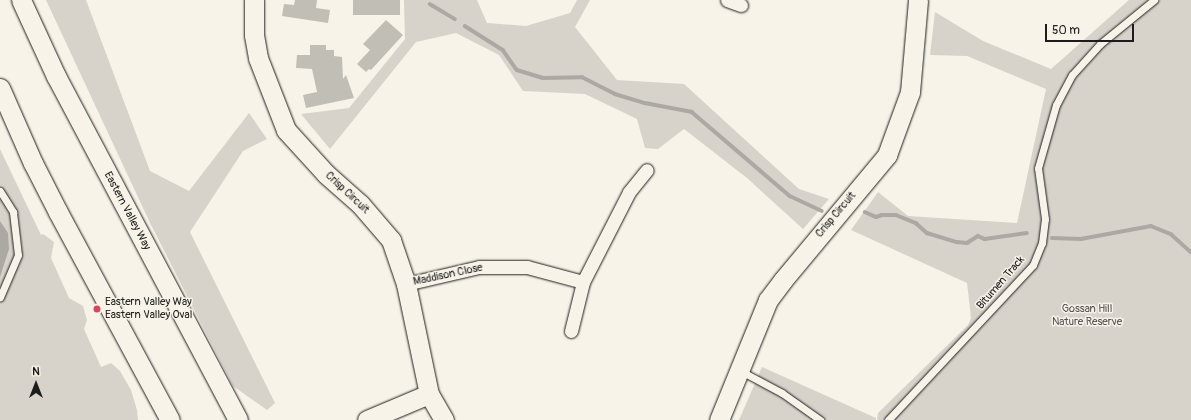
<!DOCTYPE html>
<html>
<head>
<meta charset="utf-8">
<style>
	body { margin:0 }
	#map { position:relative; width:1191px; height:420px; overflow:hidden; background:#f7f3e8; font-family:Pangolin,sans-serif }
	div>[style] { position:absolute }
	.green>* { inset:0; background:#d7d3cb }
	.water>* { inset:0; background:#aca9a2 }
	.stream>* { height:3.5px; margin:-1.75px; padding:0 1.75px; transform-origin:1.75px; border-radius:1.75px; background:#aca9a2 }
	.building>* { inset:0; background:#c0beb5; transform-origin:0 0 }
	.roads { filter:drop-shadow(0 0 1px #1c1c1c) drop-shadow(0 0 1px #1c1c1c) }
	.lane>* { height:7px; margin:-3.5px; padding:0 3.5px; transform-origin:3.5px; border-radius:3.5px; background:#f7f3e8 }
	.street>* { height:13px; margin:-6.5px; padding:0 6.5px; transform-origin:6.5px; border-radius:6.5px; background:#f7f3e8 }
	.secondary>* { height:19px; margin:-9.5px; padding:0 9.5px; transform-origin:9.5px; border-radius:9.5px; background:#f7f3e8 }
	.dots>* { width:11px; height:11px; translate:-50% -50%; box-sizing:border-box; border:2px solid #f7f3e8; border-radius:50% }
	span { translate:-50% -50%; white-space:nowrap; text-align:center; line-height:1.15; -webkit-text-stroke:3px #f7f3e8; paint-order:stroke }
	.street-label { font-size:11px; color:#1c1c1c }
	.poi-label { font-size:11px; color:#1c1c1c }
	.left { translate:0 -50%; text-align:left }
	.park-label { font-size:11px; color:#545351 }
	.north { position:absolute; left:16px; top:364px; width:40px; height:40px; -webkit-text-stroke:3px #f7f3e8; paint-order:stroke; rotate:0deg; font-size:11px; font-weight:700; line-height:16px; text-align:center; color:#1c1c1c }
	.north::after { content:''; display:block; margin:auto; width:14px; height:18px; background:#1c1c1c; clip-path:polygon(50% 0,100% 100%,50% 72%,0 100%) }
	.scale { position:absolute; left:1045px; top:24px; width:89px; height:18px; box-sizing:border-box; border:2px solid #1c1c1c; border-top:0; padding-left:5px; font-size:12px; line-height:14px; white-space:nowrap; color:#1c1c1c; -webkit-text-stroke:3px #f7f3e8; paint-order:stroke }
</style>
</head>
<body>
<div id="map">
	<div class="green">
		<div style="clip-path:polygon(46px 0,86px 0,150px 171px,189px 191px,249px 113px,267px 139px,243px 151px,190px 232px,275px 403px,267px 410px,233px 386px,150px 223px)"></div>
		<div style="clip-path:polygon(404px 0,477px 0,487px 23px,526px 26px,570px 13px,577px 0,590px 0,575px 27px,617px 80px,684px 84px,799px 189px,829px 199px,803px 229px,747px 178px,684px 129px,658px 149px,645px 148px,637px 119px,585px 94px,523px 91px,499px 55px,456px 33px,416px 42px,330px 149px,301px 114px,349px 108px,405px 39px)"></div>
		<div style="clip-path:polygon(1129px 0,1191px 0,1191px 420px,877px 420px,878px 413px,968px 325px,971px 318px,967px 283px,851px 230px,878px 192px,908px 216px,1017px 223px,1046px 89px,967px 56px,930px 55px,935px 12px,983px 41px,1051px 69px)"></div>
		<div style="clip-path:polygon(0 149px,41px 235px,43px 234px,54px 242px,51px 258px,69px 298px,83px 306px,87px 320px,84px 329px,101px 367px,111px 363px,120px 371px,131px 390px,137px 410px,138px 420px,0 420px)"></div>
		<div style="clip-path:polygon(762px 367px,876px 418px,876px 420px,739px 420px)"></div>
	</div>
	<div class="water">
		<div style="clip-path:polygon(0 221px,8px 233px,9px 249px,0 277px)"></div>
	</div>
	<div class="stream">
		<div style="left:430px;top:4px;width:29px;rotate:31deg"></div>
		<div style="left:465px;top:26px;width:45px;rotate:32.3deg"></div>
		<div style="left:503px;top:50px;width:24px;rotate:55deg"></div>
		<div style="left:517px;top:70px;width:27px;rotate:17deg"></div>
		<div style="left:543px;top:78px;width:39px;rotate:-1deg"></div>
		<div style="left:582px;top:77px;width:37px;rotate:27deg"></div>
		<div style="left:615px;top:94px;width:31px;rotate:17deg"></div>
		<div style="left:645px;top:103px;width:48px;rotate:10.8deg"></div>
		<div style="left:692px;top:112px;width:129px;rotate:40.6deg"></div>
		<div style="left:790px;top:196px;width:35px;rotate:25deg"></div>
		<div style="left:865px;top:212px;width:12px;rotate:24deg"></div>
		<div style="left:876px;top:217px;width:6px;rotate:-18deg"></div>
		<div style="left:882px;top:215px;width:14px"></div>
		<div style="left:896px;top:215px;width:22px;rotate:22deg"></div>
		<div style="left:916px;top:223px;width:15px;rotate:42deg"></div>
		<div style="left:927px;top:233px;width:31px;rotate:17deg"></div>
		<div style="left:957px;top:242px;width:10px;rotate:6deg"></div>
		<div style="left:967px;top:243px;width:13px;rotate:-32deg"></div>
		<div style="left:978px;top:236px;width:8px;rotate:23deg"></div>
		<div style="left:985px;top:239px;width:42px;rotate:-8.1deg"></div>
		<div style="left:1052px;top:238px;width:29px;rotate:2deg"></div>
		<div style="left:1081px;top:239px;width:71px;rotate:-10.5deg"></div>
		<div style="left:1151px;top:226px;width:22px;rotate:22deg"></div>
		<div style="left:1171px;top:234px;width:27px;rotate:42deg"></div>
	</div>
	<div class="building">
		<div style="clip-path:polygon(295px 0,317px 0,316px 8px,330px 10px,328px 23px,282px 16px,284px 4px,294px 5px)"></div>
		<div style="left:353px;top:0;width:47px;height:15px"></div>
		<div style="clip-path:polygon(386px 20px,403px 35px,371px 70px,369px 69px,366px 72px,357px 64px,370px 50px,363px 44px)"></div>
		<div style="clip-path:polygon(310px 45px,326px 45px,326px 50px,334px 50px,334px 56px,342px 57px,343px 79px,346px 75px,354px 98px,306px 108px,303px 95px,317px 92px,312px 69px,296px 68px,297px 55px,310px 55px)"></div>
	</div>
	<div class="roads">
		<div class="lane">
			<div style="left:0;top:191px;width:25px;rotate:58deg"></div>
			<div style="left:13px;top:212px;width:43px;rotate:83.4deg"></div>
			<div style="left:18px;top:255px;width:46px;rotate:113.2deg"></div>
			<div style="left:739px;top:370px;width:49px;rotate:28.1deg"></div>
			<div style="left:782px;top:393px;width:47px;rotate:35.4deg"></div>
			<div style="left:888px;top:420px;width:212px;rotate:-46.9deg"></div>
			<div style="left:1033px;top:265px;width:24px;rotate:-68deg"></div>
			<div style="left:1042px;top:243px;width:24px;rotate:-83deg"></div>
			<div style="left:1045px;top:219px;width:51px;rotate:-97.8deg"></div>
			<div style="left:1038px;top:168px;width:66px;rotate:-74.1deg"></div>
			<div style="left:1056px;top:105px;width:34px;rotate:-62deg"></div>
			<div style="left:1072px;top:75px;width:42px;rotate:-47.9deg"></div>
			<div style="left:1100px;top:44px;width:70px;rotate:-39.2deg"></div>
		</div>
		<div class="street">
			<div style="left:727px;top:0;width:15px;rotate:20deg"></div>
			<div style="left:406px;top:284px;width:75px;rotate:-13.1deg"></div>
			<div style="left:479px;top:267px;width:48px"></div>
			<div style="left:527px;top:267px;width:58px;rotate:15deg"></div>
			<div style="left:571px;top:331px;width:50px;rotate:-76.2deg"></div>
			<div style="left:583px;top:282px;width:101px;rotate:-62.9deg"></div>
			<div style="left:629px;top:192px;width:28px;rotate:-51deg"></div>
		</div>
		<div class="secondary">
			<div style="left:21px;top:0;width:84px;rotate:65.3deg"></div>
			<div style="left:56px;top:76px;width:389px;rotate:62.1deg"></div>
			<div style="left:254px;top:0;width:35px;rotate:90deg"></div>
			<div style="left:254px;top:35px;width:23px;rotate:80deg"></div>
			<div style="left:258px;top:58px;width:77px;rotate:68.7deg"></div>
			<div style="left:286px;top:130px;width:59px;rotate:47.7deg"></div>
			<div style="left:326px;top:174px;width:45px;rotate:41.4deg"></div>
			<div style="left:360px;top:204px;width:48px;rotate:49.3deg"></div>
			<div style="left:391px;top:240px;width:46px;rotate:71.2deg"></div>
			<div style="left:406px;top:284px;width:112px;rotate:78.2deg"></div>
			<div style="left:429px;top:394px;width:30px;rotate:60deg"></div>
			<div style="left:0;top:88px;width:82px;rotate:66.3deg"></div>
			<div style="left:33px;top:163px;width:55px;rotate:63deg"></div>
			<div style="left:58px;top:212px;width:236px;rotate:61.7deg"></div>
			<div style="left:367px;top:420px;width:67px;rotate:-22.8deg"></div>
			<div style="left:719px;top:420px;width:130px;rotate:-67.8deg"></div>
			<div style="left:768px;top:300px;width:25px;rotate:-53deg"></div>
			<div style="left:783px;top:280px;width:163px;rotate:-50.2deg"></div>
			<div style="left:887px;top:155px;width:67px;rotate:-69.9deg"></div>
			<div style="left:910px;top:92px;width:92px;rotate:-85deg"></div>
		</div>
	</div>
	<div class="dots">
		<div style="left:97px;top:309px;background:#d1495b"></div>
	</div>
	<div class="street-label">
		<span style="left:347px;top:193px;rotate:43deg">Crisp Circuit</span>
		<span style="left:127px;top:211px;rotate:62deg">Eastern Valley Way</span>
		<span style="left:836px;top:215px;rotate:-50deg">Crisp Circuit</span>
		<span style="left:448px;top:275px;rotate:-12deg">Maddison Close</span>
		<span style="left:1001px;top:283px;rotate:-49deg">Bitumen Track</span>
	</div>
	<div class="poi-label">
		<span class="left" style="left:105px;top:309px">Eastern Valley Way<br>Eastern Valley Oval</span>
	</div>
	<div class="park-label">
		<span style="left:1087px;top:316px">Gossan Hill<br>Nature Reserve</span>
	</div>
	<div class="north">N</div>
	<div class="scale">50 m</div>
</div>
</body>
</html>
